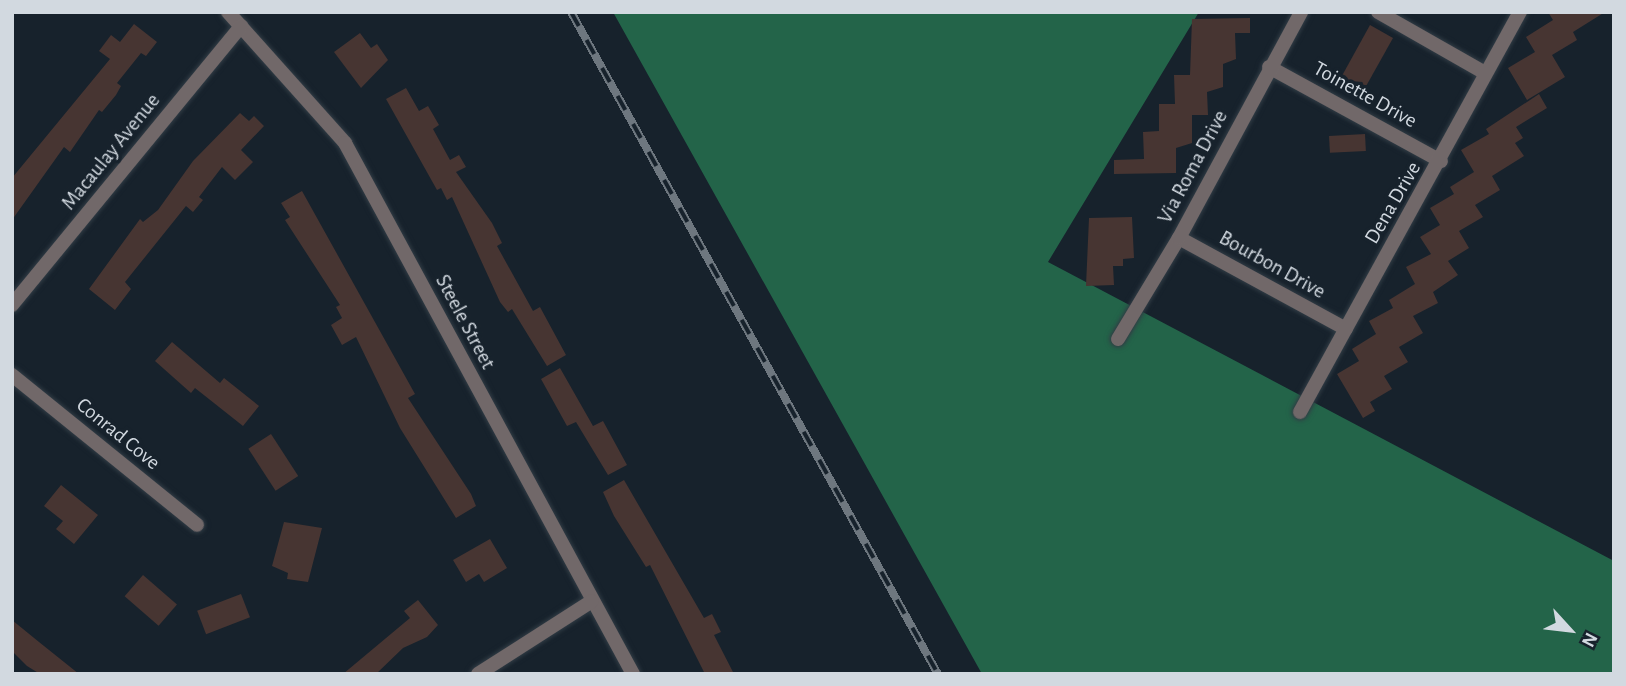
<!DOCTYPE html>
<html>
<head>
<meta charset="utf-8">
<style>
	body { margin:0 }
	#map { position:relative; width:1626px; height:686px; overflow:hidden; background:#17222c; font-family:"Alegreya Sans",sans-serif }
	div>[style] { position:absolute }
	.forest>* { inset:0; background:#236449 }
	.building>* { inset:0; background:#473532; transform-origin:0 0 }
	.roads { filter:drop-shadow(0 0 2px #313c45) drop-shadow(0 0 2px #313c45) }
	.minor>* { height:14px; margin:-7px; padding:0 7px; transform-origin:7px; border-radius:7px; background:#716869 }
	.rail>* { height:8px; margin-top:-4px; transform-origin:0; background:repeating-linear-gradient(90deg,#17222c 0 16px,#6e777f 0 32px); box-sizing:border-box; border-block:2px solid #6e777f }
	span { translate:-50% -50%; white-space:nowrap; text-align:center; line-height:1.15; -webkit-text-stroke:7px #17222c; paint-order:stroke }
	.street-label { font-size:21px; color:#d2d9e0 }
	.frame { position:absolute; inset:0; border:14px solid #d2d9e0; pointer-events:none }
	.north { position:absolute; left:1535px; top:595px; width:70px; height:70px; -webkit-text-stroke:5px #17222c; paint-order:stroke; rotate:117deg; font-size:19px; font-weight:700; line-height:28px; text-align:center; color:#d2d9e0 }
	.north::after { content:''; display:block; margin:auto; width:24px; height:32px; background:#d2d9e0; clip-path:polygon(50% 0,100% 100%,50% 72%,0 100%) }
</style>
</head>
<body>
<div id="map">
	<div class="forest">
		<div style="clip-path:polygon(613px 12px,1199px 12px,1048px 262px,1614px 561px,1614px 674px,982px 674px)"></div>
	</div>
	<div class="building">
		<div style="clip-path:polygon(1548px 12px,1605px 12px,1573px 32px,1577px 40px,1552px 55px,1565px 77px,1527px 100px,1508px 68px,1535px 52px,1526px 37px,1553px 20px)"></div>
		<div style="clip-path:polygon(1250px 18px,1250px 33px,1235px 33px,1236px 59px,1223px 64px,1223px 87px,1207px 92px,1208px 115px,1192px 115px,1192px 143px,1176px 148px,1176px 173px,1114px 174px,1114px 160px,1144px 159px,1143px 132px,1159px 131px,1159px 104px,1175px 104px,1174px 75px,1190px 75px,1192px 19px)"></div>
		<div style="clip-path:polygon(134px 24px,157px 42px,146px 56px,141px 53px,117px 83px,121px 86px,116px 95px,102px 112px,99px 110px,70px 152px,64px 147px,12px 220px,12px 178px,110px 59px,99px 51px,111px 35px,120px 42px)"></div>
		<div style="clip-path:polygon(1370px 25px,1393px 38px,1365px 88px,1355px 93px,1338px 83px)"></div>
		<div style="clip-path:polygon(360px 33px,371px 48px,377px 44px,388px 60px,361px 88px,334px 52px)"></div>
		<div style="clip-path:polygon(406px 88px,419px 111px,428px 106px,439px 125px,433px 129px,450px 160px,459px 155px,466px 167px,456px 172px,492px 223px,502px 243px,497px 246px,533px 311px,540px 307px,566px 355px,547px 366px,512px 309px,508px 312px,500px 302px,452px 197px,447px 200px,441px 188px,437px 190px,386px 99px)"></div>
		<div style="clip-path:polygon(1539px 94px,1547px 108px,1516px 127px,1523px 138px,1515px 143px,1524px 156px,1492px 176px,1500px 190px,1475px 205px,1483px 217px,1459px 231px,1469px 248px,1448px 261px,1458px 275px,1433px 292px,1438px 303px,1413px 316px,1423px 333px,1399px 347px,1408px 362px,1384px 376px,1392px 389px,1370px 402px,1375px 411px,1363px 418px,1337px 374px,1359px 361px,1352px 349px,1376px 334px,1369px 321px,1393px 308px,1389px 300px,1415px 284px,1406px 267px,1431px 254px,1420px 237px,1440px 225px,1430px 208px,1454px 194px,1450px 187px,1474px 172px,1461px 150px,1489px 134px,1486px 129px)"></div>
		<div style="clip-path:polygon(240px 113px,249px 121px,254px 116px,264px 126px,241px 150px,253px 162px,235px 180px,222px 167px,199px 197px,203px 200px,193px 212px,186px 206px,125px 282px,131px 289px,115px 310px,89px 289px,140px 219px,143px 222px,158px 210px,193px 161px)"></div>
		<div style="left:1365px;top:134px;width:17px;height:36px;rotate:87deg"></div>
		<div style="clip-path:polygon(302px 191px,415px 394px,408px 398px,471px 494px,476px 506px,456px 518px,400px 428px,356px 337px,342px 345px,331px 325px,342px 318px,336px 307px,340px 305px,285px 220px,290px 217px,281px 203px)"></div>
		<div style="clip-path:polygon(1132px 217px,1134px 258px,1123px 259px,1123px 266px,1113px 266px,1114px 285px,1086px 286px,1089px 218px)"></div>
		<div style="clip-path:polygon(172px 342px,220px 383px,224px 378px,259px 406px,243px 426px,195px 388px,191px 393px,155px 361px)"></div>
		<div style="clip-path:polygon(560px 368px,593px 426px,603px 421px,627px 465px,608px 475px,576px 422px,567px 426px,541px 379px)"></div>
		<div style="left:271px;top:434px;width:50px;height:27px;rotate:57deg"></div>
		<div style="clip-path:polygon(624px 480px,704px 618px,712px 614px,721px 632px,714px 635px,734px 674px,705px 674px,650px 565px,646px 567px,614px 516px,603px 492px)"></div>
		<div style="clip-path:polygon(61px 485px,98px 515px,74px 544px,56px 529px,63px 521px,44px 506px)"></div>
		<div style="clip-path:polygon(284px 522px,322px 528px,308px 582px,287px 579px,288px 573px,272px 566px)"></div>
		<div style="clip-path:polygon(490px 539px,507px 568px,484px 582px,479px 574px,466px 582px,453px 560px)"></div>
		<div style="left:143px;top:575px;width:45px;height:28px;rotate:41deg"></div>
		<div style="left:241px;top:594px;width:25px;height:47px;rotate:69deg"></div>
		<div style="clip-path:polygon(418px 600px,438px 625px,427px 637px,403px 648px,376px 674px,343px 674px,410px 618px,404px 611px)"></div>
		<div style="clip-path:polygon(12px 620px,39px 642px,79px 674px,40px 674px,27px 666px,12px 651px)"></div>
	</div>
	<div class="roads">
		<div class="minor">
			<div style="left:228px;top:12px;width:176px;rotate:48.2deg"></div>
			<div style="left:345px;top:143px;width:604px;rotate:61.53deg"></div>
			<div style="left:1378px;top:12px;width:123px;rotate:29.7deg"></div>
			<div style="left:1269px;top:67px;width:196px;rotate:28.7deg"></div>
			<div style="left:1179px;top:238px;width:190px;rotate:28.6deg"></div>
			<div style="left:12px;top:305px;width:361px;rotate:-50.6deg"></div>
			<div style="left:1118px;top:339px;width:118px;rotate:-58.9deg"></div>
			<div style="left:1179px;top:238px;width:257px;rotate:-61.6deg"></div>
			<div style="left:12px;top:375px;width:238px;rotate:39deg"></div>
			<div style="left:1300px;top:412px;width:457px;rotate:-61.2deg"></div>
			<div style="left:478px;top:674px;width:135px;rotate:-32.6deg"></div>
		</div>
	</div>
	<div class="rail">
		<div style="left:571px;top:12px;width:757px;rotate:61deg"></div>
	</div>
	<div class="street-label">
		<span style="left:1365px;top:95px;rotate:29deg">Toinette Drive</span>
		<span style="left:111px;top:152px;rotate:-51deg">Macaulay Avenue</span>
		<span style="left:1193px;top:167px;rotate:-62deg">Via Roma Drive</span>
		<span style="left:1393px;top:203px;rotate:-60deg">Dena Drive</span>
		<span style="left:1272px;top:265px;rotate:29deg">Bourbon Drive</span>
		<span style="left:465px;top:322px;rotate:62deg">Steele Street</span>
		<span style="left:118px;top:434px;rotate:39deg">Conrad Cove</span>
	</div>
	<div class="frame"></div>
	<div class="north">N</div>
</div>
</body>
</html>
